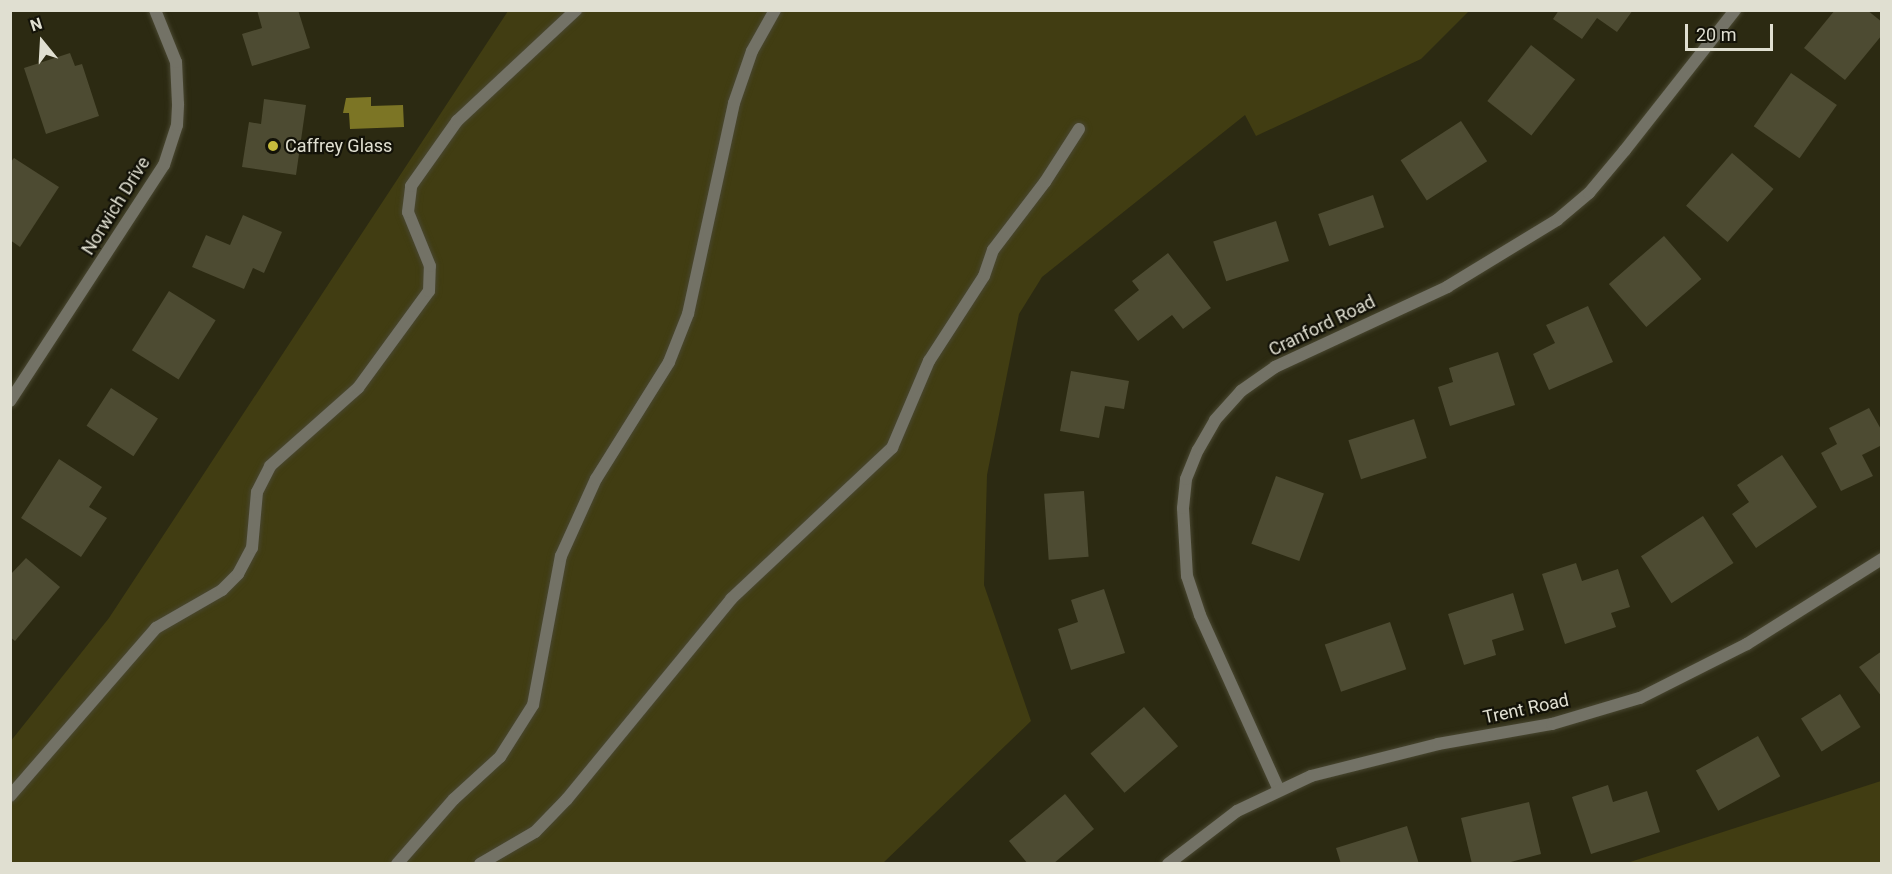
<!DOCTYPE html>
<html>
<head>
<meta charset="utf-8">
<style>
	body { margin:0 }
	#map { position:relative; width:1892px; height:874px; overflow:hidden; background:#2c2a12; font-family:Roboto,sans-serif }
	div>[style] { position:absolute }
	.green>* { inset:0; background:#413d12 }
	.water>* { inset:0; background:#7c7525 }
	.building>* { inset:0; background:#4d4b32; transform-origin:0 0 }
	.roads { filter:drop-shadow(0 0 2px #494731) drop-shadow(0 0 2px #494731) }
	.service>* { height:12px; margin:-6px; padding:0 6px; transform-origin:6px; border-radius:6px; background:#737266 }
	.minor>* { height:12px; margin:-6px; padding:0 6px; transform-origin:6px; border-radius:6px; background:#737266 }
	.dots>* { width:16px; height:16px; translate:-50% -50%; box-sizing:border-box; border:3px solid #131208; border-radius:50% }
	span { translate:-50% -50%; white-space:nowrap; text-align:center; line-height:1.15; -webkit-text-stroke:4.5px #131208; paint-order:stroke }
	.poi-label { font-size:18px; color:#e0dfd1 }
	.left { translate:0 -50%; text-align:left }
	.street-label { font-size:18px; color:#e0dfd1 }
	.frame { position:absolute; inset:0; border:12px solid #e0dfd1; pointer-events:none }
	.north { position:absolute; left:12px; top:12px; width:60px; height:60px; -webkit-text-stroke:4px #131208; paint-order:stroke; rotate:342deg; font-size:16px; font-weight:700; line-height:24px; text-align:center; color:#e0dfd1 }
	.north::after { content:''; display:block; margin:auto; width:21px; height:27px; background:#e0dfd1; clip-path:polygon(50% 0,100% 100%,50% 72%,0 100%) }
	.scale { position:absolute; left:1685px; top:24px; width:88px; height:27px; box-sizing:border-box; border:3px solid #e0dfd1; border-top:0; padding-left:8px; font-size:18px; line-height:21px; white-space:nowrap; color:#e0dfd1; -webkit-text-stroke:4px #131208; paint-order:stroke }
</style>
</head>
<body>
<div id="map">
	<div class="green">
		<div style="clip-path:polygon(508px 11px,1469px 11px,1421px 59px,1256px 136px,1245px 115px,1042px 277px,1019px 314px,987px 475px,984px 585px,1031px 721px,883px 863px,11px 863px,10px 742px,109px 618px)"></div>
		<div style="clip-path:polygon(1881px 781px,1881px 863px,1627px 863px)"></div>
	</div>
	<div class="water">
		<div style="clip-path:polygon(371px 97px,371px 106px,403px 105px,404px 127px,350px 129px,349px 113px,343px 113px,346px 98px)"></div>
	</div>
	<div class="building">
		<div style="clip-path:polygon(257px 10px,298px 10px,310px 48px,252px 66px,242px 34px,262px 28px)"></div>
		<div style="clip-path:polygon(1559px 10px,1633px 10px,1617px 32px,1597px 18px,1582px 39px,1553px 19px)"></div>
		<div style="clip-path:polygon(1835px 10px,1867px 10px,1882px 22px,1882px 35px,1845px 80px,1804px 48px)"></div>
		<div style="left:1531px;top:45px;width:56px;height:71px;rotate:38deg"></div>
		<div style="clip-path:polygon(70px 53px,75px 66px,82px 64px,99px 116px,46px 134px,24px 68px)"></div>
		<div style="left:1791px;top:73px;width:56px;height:65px;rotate:35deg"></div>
		<div style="clip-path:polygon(264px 99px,306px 105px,296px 175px,242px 167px,249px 122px,261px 124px)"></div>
		<div style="left:1461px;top:121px;width:48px;height:72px;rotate:57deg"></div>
		<div style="left:1732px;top:153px;width:55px;height:70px;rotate:41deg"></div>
		<div style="clip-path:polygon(14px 158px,59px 187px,20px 247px,10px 240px,10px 163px)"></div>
		<div style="left:1373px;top:195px;width:34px;height:58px;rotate:71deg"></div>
		<div style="clip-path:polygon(243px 215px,282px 232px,264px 273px,253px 268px,244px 289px,192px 267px,206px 235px,230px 245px)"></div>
		<div style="left:1276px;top:221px;width:42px;height:66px;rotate:72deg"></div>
		<div style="left:1664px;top:236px;width:57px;height:73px;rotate:49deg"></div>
		<div style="clip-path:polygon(1168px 253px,1211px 308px,1183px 329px,1172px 315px,1138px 341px,1114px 310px,1139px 290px,1132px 281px)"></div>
		<div style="left:169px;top:291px;width:55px;height:70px;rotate:32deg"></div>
		<div style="clip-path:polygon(1588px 306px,1613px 362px,1549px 390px,1533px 354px,1555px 343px,1546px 325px)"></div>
		<div style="clip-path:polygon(1498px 352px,1515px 405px,1450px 426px,1438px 387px,1453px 382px,1449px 368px)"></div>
		<div style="clip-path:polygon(1071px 371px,1129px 381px,1124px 409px,1105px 406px,1099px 438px,1060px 431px)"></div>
		<div style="left:111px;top:388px;width:56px;height:45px;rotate:33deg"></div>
		<div style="clip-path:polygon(1869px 408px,1882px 431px,1882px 445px,1862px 455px,1873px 476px,1841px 491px,1821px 453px,1837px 444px,1829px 428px)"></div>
		<div style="left:1414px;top:419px;width:41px;height:69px;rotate:72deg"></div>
		<div style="clip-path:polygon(1782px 455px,1817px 507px,1756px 548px,1732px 514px,1749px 502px,1737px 485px)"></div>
		<div style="clip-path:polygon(59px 459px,102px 487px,89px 507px,107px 518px,81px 557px,21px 518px)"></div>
		<div style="left:1276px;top:476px;width:51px;height:72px;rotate:20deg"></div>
		<div style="left:1084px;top:491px;width:66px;height:40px;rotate:86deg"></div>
		<div style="left:1703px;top:516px;width:56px;height:74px;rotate:57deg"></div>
		<div style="clip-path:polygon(26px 558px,60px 587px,15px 641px,10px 637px,10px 575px)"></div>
		<div style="clip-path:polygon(1576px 563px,1582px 581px,1618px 569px,1630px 607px,1611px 613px,1616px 627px,1565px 644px,1542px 574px)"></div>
		<div style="clip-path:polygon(1104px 589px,1125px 653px,1071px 670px,1058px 629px,1078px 622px,1071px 600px)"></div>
		<div style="clip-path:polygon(1513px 593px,1524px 630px,1492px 640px,1496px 655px,1464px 665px,1448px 614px)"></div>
		<div style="left:1390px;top:622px;width:50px;height:69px;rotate:71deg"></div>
		<div style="clip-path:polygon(1882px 651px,1882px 697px,1859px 667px)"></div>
		<div style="left:1840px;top:694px;width:39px;height:46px;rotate:58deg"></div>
		<div style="left:1144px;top:707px;width:52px;height:71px;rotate:49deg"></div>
		<div style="left:1758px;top:736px;width:46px;height:71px;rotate:61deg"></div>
		<div style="clip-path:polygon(1608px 785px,1613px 802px,1647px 791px,1660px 832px,1591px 854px,1572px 797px)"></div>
		<div style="clip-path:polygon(1065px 794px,1094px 829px,1053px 864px,1028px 864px,1009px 841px)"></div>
		<div style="clip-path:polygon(1529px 802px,1541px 854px,1503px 864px,1472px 864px,1461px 818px)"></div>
		<div style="clip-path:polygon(1407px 826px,1419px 864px,1341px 864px,1336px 848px)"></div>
	</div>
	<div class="roads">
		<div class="service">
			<div style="left:10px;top:796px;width:223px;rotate:-49deg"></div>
			<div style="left:156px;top:628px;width:76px;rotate:-29.9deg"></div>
			<div style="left:222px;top:590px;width:23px;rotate:-45deg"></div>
			<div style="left:238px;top:574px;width:30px;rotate:-62deg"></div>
			<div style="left:252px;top:548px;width:56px;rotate:-84.9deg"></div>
			<div style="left:257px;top:492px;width:29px;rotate:-63deg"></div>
			<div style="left:270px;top:466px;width:118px;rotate:-41.6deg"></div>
			<div style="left:358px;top:388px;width:120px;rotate:-53.8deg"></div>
			<div style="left:429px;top:291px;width:25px;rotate:-88deg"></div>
			<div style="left:430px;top:266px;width:58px;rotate:-112.2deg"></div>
			<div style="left:408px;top:212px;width:26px;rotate:-83deg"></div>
			<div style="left:411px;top:186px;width:80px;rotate:-54.7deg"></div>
			<div style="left:457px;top:121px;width:163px;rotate:-43deg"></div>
			<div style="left:397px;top:864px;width:86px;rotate:-48.8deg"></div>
			<div style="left:454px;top:799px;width:62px;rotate:-42.4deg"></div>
			<div style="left:500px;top:757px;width:62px;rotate:-57.6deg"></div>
			<div style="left:533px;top:705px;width:152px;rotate:-79.4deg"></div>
			<div style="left:561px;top:556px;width:85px;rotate:-65.6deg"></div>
			<div style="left:596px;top:479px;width:138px;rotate:-58deg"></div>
			<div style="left:669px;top:362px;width:52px;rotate:-68.4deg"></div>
			<div style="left:688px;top:314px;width:216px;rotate:-77.7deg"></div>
			<div style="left:734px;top:103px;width:55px;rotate:-70.9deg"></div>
			<div style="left:752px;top:51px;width:47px;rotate:-60.7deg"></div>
			<div style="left:480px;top:864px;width:64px;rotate:-30.2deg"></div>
			<div style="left:535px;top:832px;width:46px;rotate:-45.9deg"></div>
			<div style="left:567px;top:799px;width:259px;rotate:-50.6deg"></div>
			<div style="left:731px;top:599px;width:221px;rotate:-43.2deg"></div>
			<div style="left:892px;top:448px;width:95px;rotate:-67deg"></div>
			<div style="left:929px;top:361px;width:101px;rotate:-57.1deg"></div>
			<div style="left:984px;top:276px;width:28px;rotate:-71deg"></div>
			<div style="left:993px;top:250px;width:86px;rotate:-52.6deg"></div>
			<div style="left:1045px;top:182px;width:63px;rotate:-57.3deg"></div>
		</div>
		<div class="minor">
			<div style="left:10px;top:401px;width:282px;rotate:-56.9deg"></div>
			<div style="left:164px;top:165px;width:42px;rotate:-72deg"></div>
			<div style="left:177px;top:125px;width:21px;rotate:-87deg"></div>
			<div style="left:178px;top:104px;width:42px;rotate:-92.7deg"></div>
			<div style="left:176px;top:62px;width:56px;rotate:-112deg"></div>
			<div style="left:1278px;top:788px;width:190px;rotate:-114.3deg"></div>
			<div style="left:1200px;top:615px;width:41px;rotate:-108.4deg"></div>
			<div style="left:1187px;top:576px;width:68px;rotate:-93.4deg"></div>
			<div style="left:1183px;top:508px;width:29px;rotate:-84deg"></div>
			<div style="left:1186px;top:479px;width:31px;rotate:-68deg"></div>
			<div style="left:1198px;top:450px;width:34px;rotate:-60deg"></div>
			<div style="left:1215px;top:420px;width:39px;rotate:-48deg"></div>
			<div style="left:1241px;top:391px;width:42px;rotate:-35.2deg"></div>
			<div style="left:1275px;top:367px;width:190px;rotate:-24.9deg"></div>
			<div style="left:1447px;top:287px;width:129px;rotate:-31.3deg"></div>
			<div style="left:1557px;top:220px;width:42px;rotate:-40.2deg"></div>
			<div style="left:1589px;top:193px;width:56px;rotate:-50.1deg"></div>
			<div style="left:1625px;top:150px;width:178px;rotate:-51.8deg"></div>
			<div style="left:1168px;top:864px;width:87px;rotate:-37.5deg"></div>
			<div style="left:1237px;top:811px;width:82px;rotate:-25.3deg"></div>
			<div style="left:1311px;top:776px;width:131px;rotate:-14.1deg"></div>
			<div style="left:1438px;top:744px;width:116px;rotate:-10deg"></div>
			<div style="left:1552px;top:724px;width:92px;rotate:-16.5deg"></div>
			<div style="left:1640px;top:698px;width:120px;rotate:-26.8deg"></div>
			<div style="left:1747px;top:644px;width:160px;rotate:-32.2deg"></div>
		</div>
	</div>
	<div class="dots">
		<div style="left:273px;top:146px;background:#c7bb3c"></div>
	</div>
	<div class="poi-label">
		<span class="left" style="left:285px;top:146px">Caffrey Glass</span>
	</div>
	<div class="street-label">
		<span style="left:116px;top:206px;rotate:-58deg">Norwich Drive</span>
		<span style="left:1322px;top:326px;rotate:-26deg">Cranford Road</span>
		<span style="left:1526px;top:709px;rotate:-12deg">Trent Road</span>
	</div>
	<div class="frame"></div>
	<div class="north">N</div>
	<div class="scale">20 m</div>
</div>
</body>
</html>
